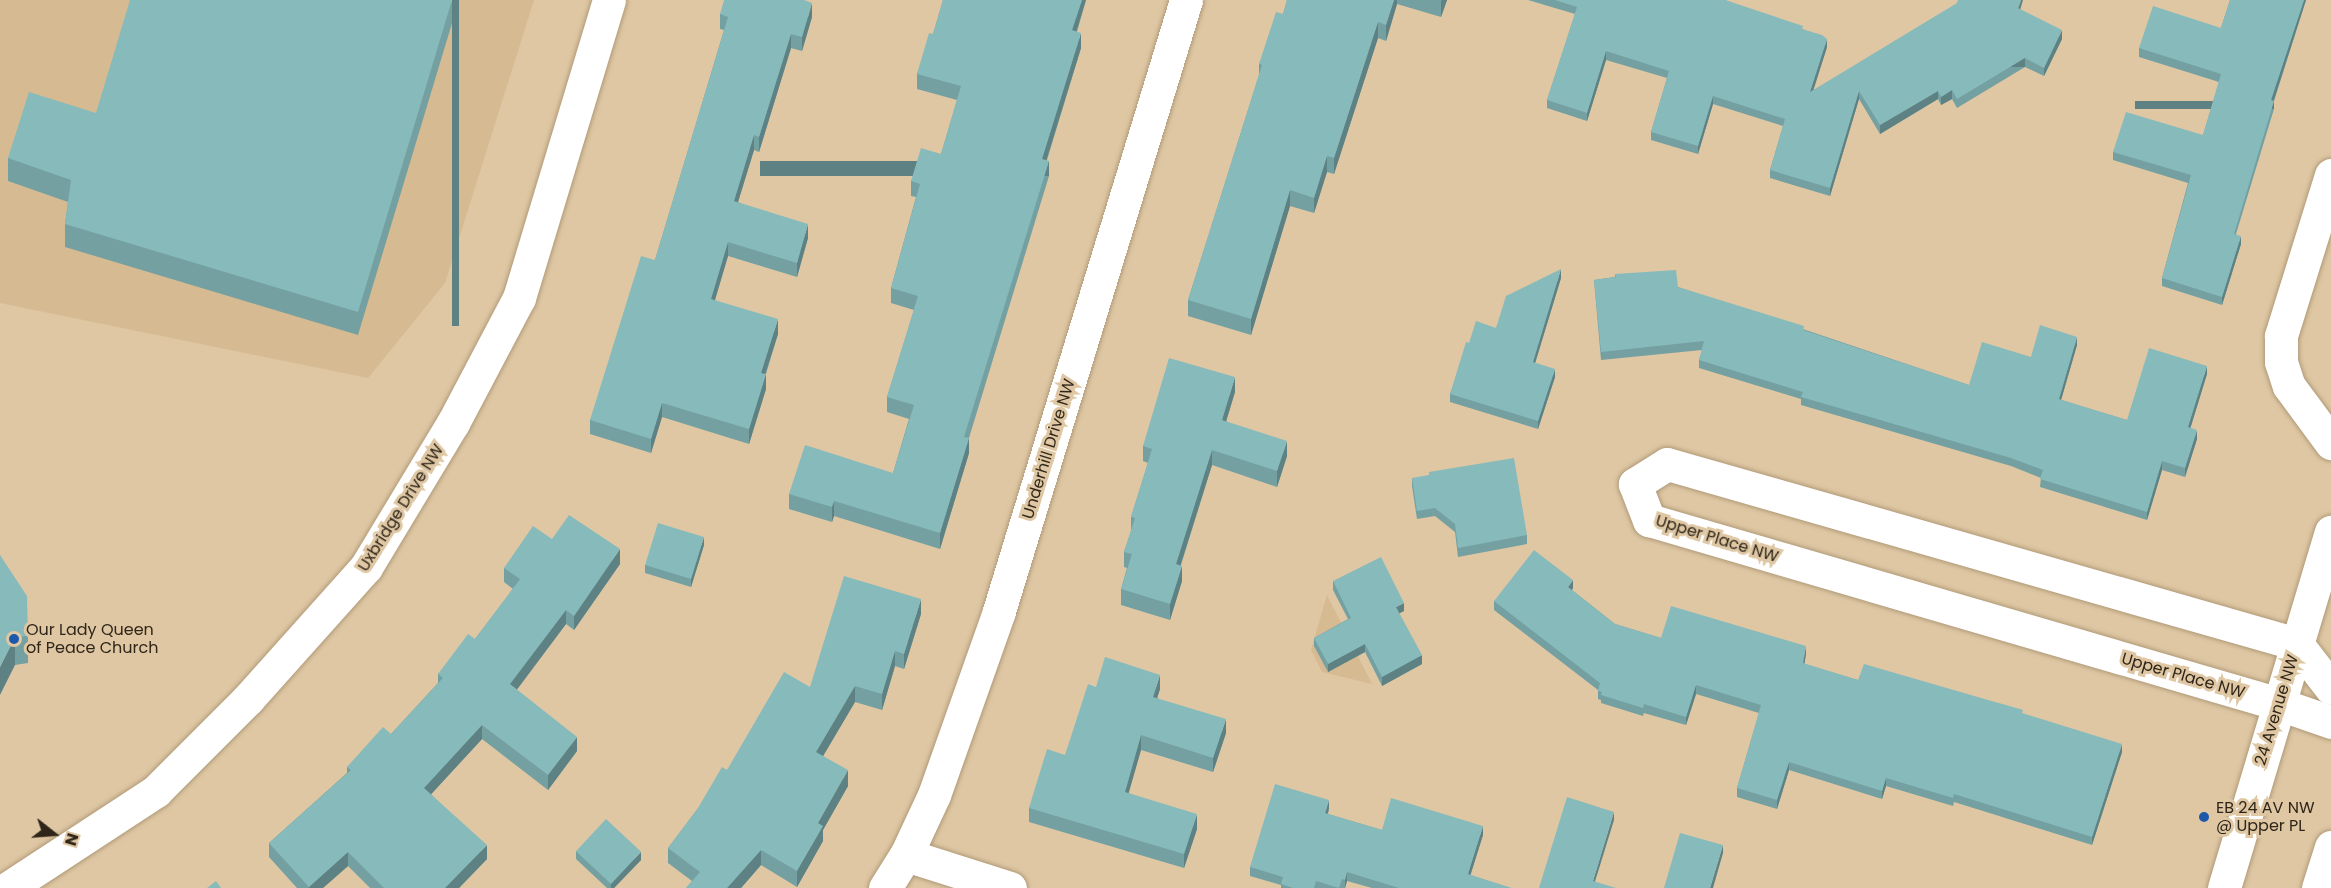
<!DOCTYPE html>
<html>
<head>
<meta charset="utf-8">
<style>
	body { margin:0 }
	#map { position:relative; width:2331px; height:888px; overflow:hidden; background:#dfc7a4; font-family:Poppins,sans-serif }
	div>[style] { position:absolute }
	.built>* { inset:0; background:#d6ba91 }
	.roads { filter:drop-shadow(0 0 2px #b09a78) drop-shadow(0 0 2px #b09a78) }
	.minor>* { height:33px; margin:-16.5px; padding:0 16.5px; transform-origin:16.5px; border-radius:16.5px; background:#fff }
	.wall>* { inset:0; background:#74a0a1 }
	.shaded-wall>* { inset:0; background:#5e8283; transform-origin:0 0 }
	.building>* { inset:0; background:#87babb; transform-origin:0 0 }
	.dots>* { width:16px; height:16px; translate:-50% -50%; box-sizing:border-box; border:3px solid #dfc7a4; border-radius:50% }
	span { translate:-50% -50%; white-space:nowrap; text-align:center; line-height:1.15; -webkit-text-stroke:6px #dfc7a4; paint-order:stroke }
	.street-label { font-size:16px; color:#2f2619 }
	.poi-label { font-size:16px; color:#2f2619 }
	.left { translate:0 -50%; text-align:left }
	.north { position:absolute; left:24px; top:804px; width:60px; height:60px; -webkit-text-stroke:4px #dfc7a4; paint-order:stroke; rotate:107deg; font-size:16px; font-weight:700; line-height:24px; text-align:center; color:#2f2619 }
	.north::after { content:''; display:block; margin:auto; width:21px; height:27px; background:#2f2619; clip-path:polygon(50% 0,100% 100%,50% 72%,0 100%) }
</style>
</head>
<body>
<div id="map">
	<div class="built">
		<div style="clip-path:polygon(0 0,534px 0,445px 283px,368px 378px,0 303px)"></div>
		<div style="clip-path:polygon(1327px 595px,1372px 684px,1322px 672px,1311px 650px)"></div>
	</div>
	<div class="roads">
		<div class="minor">
			<div style="left:2331px;top:175px;width:169px;rotate:107.3deg"></div>
			<div style="left:2281px;top:336px;width:26px;rotate:90deg"></div>
			<div style="left:2281px;top:362px;width:25px;rotate:72deg"></div>
			<div style="left:2289px;top:386px;width:71px;rotate:53.6deg"></div>
			<div style="left:2331px;top:688px;width:56px;rotate:-127.7deg"></div>
			<div style="left:2297px;top:644px;width:655px;rotate:-164.05deg"></div>
			<div style="left:1667px;top:464px;width:38px;rotate:148deg"></div>
			<div style="left:1635px;top:484px;width:39px;rotate:69deg"></div>
			<div style="left:1649px;top:520px;width:656px;rotate:16.28deg"></div>
			<div style="left:2279px;top:704px;width:55px;rotate:19.1deg"></div>
			<div style="left:906px;top:855px;width:109px;rotate:17.6deg"></div>
			<div style="left:8px;top:888px;width:177px;rotate:-33.2deg"></div>
			<div style="left:156px;top:791px;width:130px;rotate:-45deg"></div>
			<div style="left:248px;top:699px;width:177px;rotate:-48.2deg"></div>
			<div style="left:366px;top:567px;width:168px;rotate:-58.9deg"></div>
			<div style="left:453px;top:423px;width:141px;rotate:-62.2deg"></div>
			<div style="left:519px;top:298px;width:311px;rotate:-73.2deg"></div>
			<div style="left:885px;top:888px;width:39px;rotate:-58deg"></div>
			<div style="left:906px;top:855px;width:66px;rotate:-65deg"></div>
			<div style="left:934px;top:795px;width:195px;rotate:-70.5deg"></div>
			<div style="left:999px;top:611px;width:639px;rotate:-72.98deg"></div>
			<div style="left:2224px;top:888px;width:372px;rotate:-73.3deg"></div>
			<div style="left:2318px;top:888px;width:43px;rotate:-72.4deg"></div>
		</div>
	</div>
	<div class="wall">
		<div style="clip-path:polygon(459px 0,358px 335px,65px 247px,65px 224px,68px 202px,8px 181px,8px 158px,96px 113px)"></div>
		<div style="clip-path:polygon(943px 0,1086px 0,1077px 32px,1081px 48px,1047px 160px,1049px 176px,969px 438px,969px 453px,940px 549px,834px 516px,832px 522px,789px 509px,789px 494px,893px 473px,909px 419px,887px 412px,887px 397px,914px 310px,891px 303px,891px 288px,916px 197px,911px 196px,911px 181px,941px 154px,957px 100px,917px 89px,917px 74px,933px 34px)"></div>
		<div style="clip-path:polygon(1287px 0,1447px 0,1441px 17px,1397px 4px,1386px 41px,1378px 38px,1334px 174px,1327px 172px,1314px 213px,1290px 206px,1251px 335px,1188px 316px,1188px 300px,1259px 75px,1259px 64px,1283px 14px)"></div>
		<div style="clip-path:polygon(1528px 0,1725px 0,1803px 29px,1827px 47px,1813px 90px,2021px 10px,2062px 39px,2044px 76px,2025px 67px,1957px 108px,1952px 99px,1941px 105px,1938px 99px,1880px 134px,1859px 99px,1830px 196px,1770px 178px,1770px 170px,1783px 126px,1713px 104px,1698px 154px,1651px 140px,1651px 132px,1667px 78px,1606px 60px,1587px 121px,1547px 108px,1547px 100px,1575px 14px)"></div>
		<div style="clip-path:polygon(2230px 0,2306px 0,2274px 101px,2274px 109px,2236px 234px,2241px 244px,2222px 305px,2162px 286px,2162px 278px,2188px 183px,2113px 160px,2113px 152px,2203px 135px,2219px 82px,2139px 57px,2139px 48px,2221px 28px)"></div>
		<div style="clip-path:polygon(720px 14px,812px 17px,802px 51px,791px 48px,759px 152px,754px 150px,738px 202px,808px 238px,797px 277px,728px 256px,715px 300px,778px 334px,766px 374px,766px 389px,749px 444px,662px 417px,651px 453px,590px 434px,590px 420px,655px 260px,724px 30px,720px 29px)"></div>
		<div style="clip-path:polygon(1615px 274px,1678px 287px,1969px 385px,2031px 357px,2077px 345px,2061px 400px,2127px 420px,2207px 374px,2190px 428px,2197px 439px,2185px 477px,2162px 470px,2147px 520px,2040px 487px,2041px 478px,2011px 466px,1801px 405px,1801px 399px,1699px 368px,1699px 360px,1702px 350px,1601px 360px,1594px 280px,1615px 277px)"></div>
		<div style="clip-path:polygon(1561px 278px,1535px 363px,1555px 377px,1538px 429px,1450px 402px,1450px 394px,1469px 343px,1496px 328px)"></div>
		<div style="clip-path:polygon(1235px 392px,1226px 421px,1287px 456px,1277px 487px,1212px 465px,1181px 565px,1182px 581px,1170px 620px,1121px 605px,1121px 589px,1127px 568px,1124px 567px,1124px 552px,1131px 531px,1131px 517px,1148px 463px,1143px 461px,1143px 446px)"></div>
		<div style="clip-path:polygon(1412px 478px,1527px 535px,1527px 544px,1458px 557px,1455px 532px,1435px 516px,1417px 519px,1412px 486px)"></div>
		<div style="clip-path:polygon(552px 539px,620px 564px,574px 630px,566px 624px,516px 690px,577px 751px,548px 790px,482px 739px,431px 794px,487px 859px,459px 888px,370px 888px,348px 866px,323px 888px,297px 888px,269px 857px,269px 843px,347px 773px,347px 767px,391px 734px,438px 683px,438px 674px,475px 639px,513px 589px,504px 582px,504px 568px)"></div>
		<div style="clip-path:polygon(704px 545px,691px 587px,645px 573px,645px 565px)"></div>
		<div style="clip-path:polygon(0 555px,28px 636px,28px 663px,15px 665px)"></div>
		<div style="clip-path:polygon(1333px 581px,1404px 611px,1399px 613px,1422px 664px,1382px 686px,1365px 652px,1328px 672px,1314px 646px,1314px 638px,1348px 619px,1333px 590px)"></div>
		<div style="clip-path:polygon(1573px 588px,1572px 590px,1615px 624px,1661px 638px,1806px 654px,1804px 664px,1858px 680px,2023px 714px,2122px 752px,2092px 845px,1954px 802px,1953px 806px,1886px 786px,1882px 799px,1789px 770px,1777px 809px,1737px 797px,1737px 788px,1759px 713px,1696px 694px,1686px 725px,1644px 713px,1643px 716px,1601px 703px,1601px 700px,1598px 699px,1598px 690px,1494px 610px,1494px 601px)"></div>
		<div style="clip-path:polygon(921px 614px,904px 669px,895px 666px,882px 710px,855px 702px,823px 756px,848px 786px,823px 830px,823px 841px,797px 887px,761px 865px,741px 888px,686px 888px,692px 881px,668px 863px,668px 848px,727px 770px,810px 687px)"></div>
		<div style="clip-path:polygon(1096px 687px,1160px 689px,1157px 698px,1226px 733px,1213px 772px,1141px 750px,1128px 793px,1197px 829px,1184px 868px,1029px 822px,1029px 808px,1065px 755px)"></div>
		<div style="clip-path:polygon(1329px 809px,1328px 814px,1382px 830px,1483px 835px,1470px 875px,1511px 888px,1372px 888px,1347px 881px,1345px 888px,1281px 888px,1281px 885px,1250px 876px,1250px 867px)"></div>
		<div style="clip-path:polygon(576px 851px,641px 860px,614px 888px,607px 888px,576px 859px)"></div>
	</div>
	<div class="shaded-wall">
		<div style="left:452px;top:0;width:7px;height:326px"></div>
		<div style="clip-path:polygon(1082px 0,1086px 0,1072px 45px,1072px 30px)"></div>
		<div style="clip-path:polygon(1394px 0,1397px 0,1397px 4px,1386px 41px,1386px 25px)"></div>
		<div style="clip-path:polygon(1442px 0,1447px 0,1441px 17px,1441px 1px)"></div>
		<div style="clip-path:polygon(2021px 0,2023px 0,2018px 17px,2018px 8px)"></div>
		<div style="clip-path:polygon(2304px 0,2306px 0,2271px 109px,2271px 100px)"></div>
		<div style="clip-path:polygon(812px 3px,812px 17px,802px 51px,802px 37px)"></div>
		<div style="clip-path:polygon(1378px 22px,1378px 38px,1334px 174px,1334px 158px)"></div>
		<div style="clip-path:polygon(2062px 30px,2062px 39px,2044px 76px,2044px 68px)"></div>
		<div style="clip-path:polygon(1081px 33px,1081px 48px,1042px 174px,1042px 159px)"></div>
		<div style="clip-path:polygon(791px 34px,791px 48px,759px 152px,759px 137px)"></div>
		<div style="clip-path:polygon(1827px 39px,1827px 47px,1810px 101px,1810px 92px)"></div>
		<div style="clip-path:polygon(1606px 51px,1606px 60px,1587px 121px,1587px 113px)"></div>
		<div style="left:2025px;top:58px;width:9px;height:79px;rotate:90deg"></div>
		<div style="clip-path:polygon(1952px 90px,1952px 99px,1941px 105px,1941px 97px)"></div>
		<div style="clip-path:polygon(1859px 91px,1859px 99px,1830px 196px,1830px 188px)"></div>
		<div style="clip-path:polygon(1938px 91px,1938px 99px,1880px 134px,1880px 125px)"></div>
		<div style="clip-path:polygon(1713px 96px,1713px 104px,1698px 154px,1698px 146px)"></div>
		<div style="left:2274px;top:101px;width:8px;height:139px;rotate:90deg"></div>
		<div style="clip-path:polygon(754px 135px,754px 150px,734px 215px,734px 201px)"></div>
		<div style="clip-path:polygon(1327px 156px,1327px 172px,1314px 213px,1314px 198px)"></div>
		<div style="left:1049px;top:161px;width:15px;height:289px;rotate:90deg"></div>
		<div style="clip-path:polygon(1290px 190px,1290px 206px,1251px 335px,1251px 319px)"></div>
		<div style="clip-path:polygon(808px 224px,808px 238px,797px 277px,797px 263px)"></div>
		<div style="clip-path:polygon(2241px 236px,2241px 244px,2222px 305px,2222px 297px)"></div>
		<div style="clip-path:polygon(728px 242px,728px 256px,711px 313px,711px 299px)"></div>
		<div style="clip-path:polygon(1561px 269px,1561px 278px,1533px 370px,1533px 362px)"></div>
		<div style="clip-path:polygon(778px 319px,778px 334px,761px 387px,761px 373px)"></div>
		<div style="clip-path:polygon(2077px 337px,2077px 345px,2059px 407px,2059px 399px)"></div>
		<div style="clip-path:polygon(2207px 366px,2207px 374px,2188px 436px,2188px 427px)"></div>
		<div style="clip-path:polygon(1555px 369px,1555px 377px,1538px 429px,1538px 421px)"></div>
		<div style="clip-path:polygon(766px 374px,766px 389px,749px 444px,749px 429px)"></div>
		<div style="clip-path:polygon(1235px 377px,1235px 392px,1222px 435px,1222px 420px)"></div>
		<div style="clip-path:polygon(662px 403px,662px 417px,651px 453px,651px 439px)"></div>
		<div style="clip-path:polygon(2197px 430px,2197px 439px,2185px 477px,2185px 468px)"></div>
		<div style="clip-path:polygon(969px 438px,969px 453px,940px 549px,940px 533px)"></div>
		<div style="clip-path:polygon(1287px 441px,1287px 456px,1277px 487px,1277px 471px)"></div>
		<div style="clip-path:polygon(1212px 450px,1212px 465px,1176px 579px,1176px 564px)"></div>
		<div style="clip-path:polygon(2162px 461px,2162px 470px,2147px 520px,2147px 512px)"></div>
		<div style="clip-path:polygon(834px 501px,834px 516px,832px 522px,832px 507px)"></div>
		<div style="clip-path:polygon(704px 537px,704px 545px,691px 587px,691px 579px)"></div>
		<div style="clip-path:polygon(620px 549px,620px 564px,574px 630px,574px 616px)"></div>
		<div style="clip-path:polygon(1182px 566px,1182px 581px,1170px 620px,1170px 604px)"></div>
		<div style="clip-path:polygon(1573px 580px,1573px 588px,1568px 595px,1568px 587px)"></div>
		<div style="clip-path:polygon(921px 599px,921px 614px,904px 669px,904px 654px)"></div>
		<div style="clip-path:polygon(1404px 603px,1404px 611px,1396px 615px,1396px 607px)"></div>
		<div style="clip-path:polygon(566px 610px,566px 624px,510px 699px,510px 684px)"></div>
		<div style="clip-path:polygon(15px 637px,15px 665px,0 695px,0 667px)"></div>
		<div style="clip-path:polygon(1365px 644px,1365px 652px,1328px 672px,1328px 664px)"></div>
		<div style="clip-path:polygon(1806px 646px,1806px 654px,1803px 672px,1803px 663px)"></div>
		<div style="clip-path:polygon(895px 651px,895px 666px,882px 710px,882px 694px)"></div>
		<div style="clip-path:polygon(1422px 655px,1422px 664px,1382px 686px,1382px 677px)"></div>
		<div style="clip-path:polygon(1160px 675px,1160px 689px,1153px 711px,1153px 697px)"></div>
		<div style="clip-path:polygon(1696px 685px,1696px 694px,1686px 725px,1686px 717px)"></div>
		<div style="clip-path:polygon(855px 686px,855px 702px,816px 768px,816px 752px)"></div>
		<div style="clip-path:polygon(1226px 719px,1226px 733px,1213px 772px,1213px 758px)"></div>
		<div style="clip-path:polygon(482px 725px,482px 739px,424px 802px,424px 788px)"></div>
		<div style="clip-path:polygon(1141px 735px,1141px 750px,1125px 806px,1125px 792px)"></div>
		<div style="clip-path:polygon(577px 737px,577px 751px,548px 790px,548px 775px)"></div>
		<div style="clip-path:polygon(2122px 744px,2122px 752px,2092px 845px,2092px 837px)"></div>
		<div style="clip-path:polygon(1789px 762px,1789px 770px,1777px 809px,1777px 800px)"></div>
		<div style="clip-path:polygon(848px 770px,848px 786px,823px 830px,823px 841px,797px 887px,797px 871px,818px 823px)"></div>
		<div style="clip-path:polygon(1886px 778px,1886px 786px,1882px 799px,1882px 791px)"></div>
		<div style="clip-path:polygon(1329px 800px,1329px 809px,1325px 821px,1325px 813px)"></div>
		<div style="clip-path:polygon(1614px 812px,1614px 820px,1593px 888px,1593px 881px)"></div>
		<div style="clip-path:polygon(1197px 814px,1197px 829px,1184px 868px,1184px 854px)"></div>
		<div style="clip-path:polygon(1483px 826px,1483px 835px,1468px 883px,1468px 874px)"></div>
		<div style="clip-path:polygon(487px 845px,487px 859px,459px 888px,445px 888px)"></div>
		<div style="clip-path:polygon(1723px 845px,1723px 853px,1713px 888px,1710px 888px)"></div>
		<div style="clip-path:polygon(761px 850px,761px 865px,741px 888px,727px 888px)"></div>
		<div style="clip-path:polygon(348px 852px,348px 866px,323px 888px,309px 888px,309px 887px)"></div>
		<div style="clip-path:polygon(641px 852px,641px 860px,614px 888px,611px 888px,611px 883px)"></div>
		<div style="clip-path:polygon(1347px 872px,1347px 881px,1345px 888px,1345px 880px)"></div>
	</div>
	<div class="building">
		<div style="clip-path:polygon(130px 0,452px 0,358px 312px,65px 224px,71px 180px,8px 158px,29px 92px,96px 113px)"></div>
		<div style="clip-path:polygon(724px 0,804px 0,812px 3px,802px 37px,791px 34px,759px 137px,754px 135px,734px 201px,808px 224px,797px 263px,728px 242px,711px 299px,778px 319px,761px 373px,766px 374px,749px 429px,662px 403px,651px 439px,590px 420px,641px 256px,655px 260px,728px 17px,720px 14px)"></div>
		<div style="clip-path:polygon(943px 0,1082px 0,1072px 30px,1081px 33px,1042px 159px,1049px 161px,964px 437px,969px 438px,940px 533px,834px 501px,832px 507px,789px 494px,805px 445px,893px 473px,914px 405px,887px 397px,918px 296px,891px 288px,920px 184px,911px 181px,921px 148px,941px 154px,961px 86px,917px 74px,929px 33px,933px 34px)"></div>
		<div style="clip-path:polygon(1287px 0,1394px 0,1386px 25px,1378px 22px,1334px 158px,1327px 156px,1314px 198px,1290px 190px,1251px 319px,1188px 300px,1262px 65px,1259px 64px,1276px 12px,1283px 14px)"></div>
		<div style="clip-path:polygon(1555px 0,1725px 0,1803px 26px,1802px 29px,1822px 35px,1827px 39px,1810px 92px,1957px 3px,1958px 0,2021px 0,2018px 8px,2062px 30px,2044px 68px,2025px 58px,1957px 99px,1952px 90px,1941px 97px,1938px 91px,1880px 125px,1859px 91px,1830px 188px,1770px 170px,1785px 119px,1713px 96px,1698px 146px,1651px 132px,1669px 71px,1606px 51px,1587px 113px,1547px 100px,1577px 7px)"></div>
		<div style="clip-path:polygon(2230px 0,2304px 0,2271px 100px,2274px 101px,2234px 234px,2241px 236px,2222px 297px,2162px 278px,2191px 175px,2113px 152px,2126px 112px,2203px 135px,2221px 74px,2139px 48px,2153px 6px,2221px 28px)"></div>
		<div style="clip-path:polygon(1561px 269px,1533px 362px,1555px 369px,1538px 421px,1450px 394px,1466px 342px,1469px 343px,1476px 321px,1496px 328px,1506px 296px)"></div>
		<div style="clip-path:polygon(1676px 270px,1678px 287px,1804px 326px,1803px 330px,1969px 385px,1982px 342px,2031px 357px,2040px 325px,2077px 337px,2059px 399px,2127px 420px,2149px 348px,2207px 366px,2188px 427px,2197px 430px,2185px 468px,2162px 461px,2147px 512px,2040px 479px,2043px 470px,2011px 458px,1801px 397px,1803px 392px,1699px 360px,1704px 341px,1601px 352px,1594px 280px,1616px 277px,1615px 274px)"></div>
		<div style="clip-path:polygon(1169px 358px,1235px 377px,1222px 420px,1287px 441px,1277px 471px,1212px 450px,1176px 564px,1182px 566px,1170px 604px,1121px 589px,1132px 554px,1124px 552px,1135px 518px,1131px 517px,1152px 449px,1143px 446px)"></div>
		<div style="clip-path:polygon(1514px 458px,1527px 535px,1458px 548px,1455px 524px,1435px 508px,1417px 511px,1412px 478px,1429px 475px,1429px 472px)"></div>
		<div style="clip-path:polygon(569px 515px,620px 549px,574px 616px,566px 610px,510px 684px,577px 737px,548px 775px,482px 725px,424px 788px,487px 845px,445px 888px,384px 888px,348px 852px,309px 887px,269px 843px,351px 770px,347px 767px,383px 727px,391px 734px,443px 678px,438px 674px,468px 634px,475px 639px,520px 579px,504px 568px,533px 526px,552px 539px)"></div>
		<div style="left:658px;top:523px;width:48px;height:44px;rotate:17deg"></div>
		<div style="clip-path:polygon(1534px 550px,1573px 580px,1568px 587px,1615px 624px,1661px 638px,1671px 606px,1806px 646px,1803px 663px,1858px 680px,1864px 664px,2023px 710px,2022px 713px,2122px 744px,2092px 837px,1954px 794px,1953px 798px,1886px 778px,1882px 791px,1789px 762px,1777px 800px,1737px 788px,1761px 705px,1696px 685px,1686px 717px,1644px 704px,1643px 708px,1601px 695px,1602px 692px,1598px 691px,1600px 683px,1494px 601px)"></div>
		<div style="clip-path:polygon(0 555px,27px 596px,28px 636px,15px 637px,0 667px)"></div>
		<div style="clip-path:polygon(1381px 557px,1404px 603px,1396px 607px,1422px 655px,1382px 677px,1365px 644px,1328px 664px,1314px 638px,1351px 618px,1333px 581px)"></div>
		<div style="clip-path:polygon(844px 576px,921px 599px,904px 654px,895px 651px,882px 694px,855px 686px,816px 752px,848px 770px,818px 823px,823px 826px,797px 871px,761px 850px,727px 888px,686px 888px,700px 872px,668px 848px,698px 808px,722px 767px,727px 770px,784px 672px,810px 687px)"></div>
		<div style="clip-path:polygon(1105px 657px,1160px 675px,1153px 697px,1226px 719px,1213px 758px,1141px 735px,1125px 792px,1197px 814px,1184px 854px,1029px 808px,1047px 749px,1065px 755px,1088px 684px,1096px 687px)"></div>
		<div style="clip-path:polygon(1275px 784px,1329px 800px,1325px 813px,1382px 830px,1391px 798px,1483px 826px,1468px 874px,1511px 888px,1399px 888px,1347px 872px,1345px 880px,1342px 879px,1339px 888px,1316px 881px,1314px 888px,1293px 888px,1281px 884px,1283px 877px,1250px 867px)"></div>
		<div style="clip-path:polygon(1567px 797px,1614px 812px,1593px 881px,1616px 888px,1539px 888px)"></div>
		<div style="left:606px;top:819px;width:48px;height:44px;rotate:43deg"></div>
		<div style="clip-path:polygon(1680px 833px,1723px 845px,1710px 888px,1664px 888px)"></div>
		<div style="clip-path:polygon(216px 881px,221px 888px,207px 888px)"></div>
	</div>
	<div class="dots">
		<div style="left:14px;top:639px;background:#1c59aa"></div>
		<div style="left:2204px;top:817px;background:#1c59aa"></div>
	</div>
	<div class="street-label">
		<span style="left:1049px;top:449px;rotate:-73deg">Underhill Drive NW</span>
		<span style="left:401px;top:508px;rotate:-58deg">Uxbridge Drive NW</span>
		<span style="left:1717px;top:539px;rotate:17deg">Upper Place NW</span>
		<span style="left:2183px;top:676px;rotate:16deg">Upper Place NW</span>
		<span style="left:2277px;top:710px;rotate:-73deg">24 Avenue NW</span>
	</div>
	<div class="poi-label">
		<span class="left" style="left:26px;top:639px">Our Lady Queen<br>of Peace Church</span>
		<span class="left" style="left:2216px;top:817px">EB 24 AV NW<br>@ Upper PL</span>
	</div>
	<div class="north">N</div>
</div>
</body>
</html>
